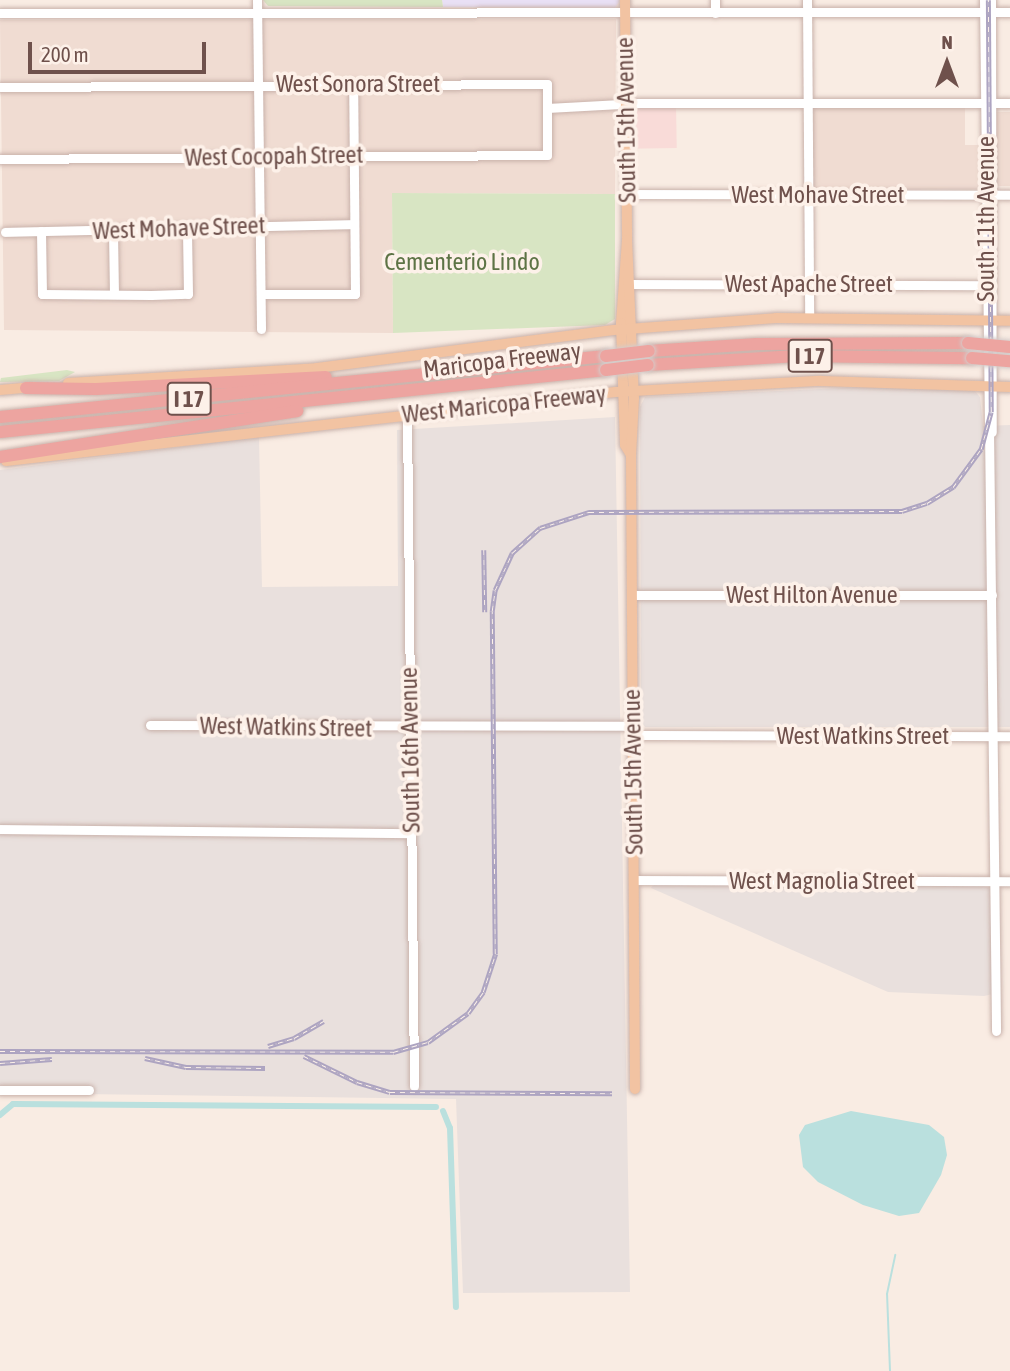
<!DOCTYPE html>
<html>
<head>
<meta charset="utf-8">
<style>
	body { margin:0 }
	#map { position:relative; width:1010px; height:1371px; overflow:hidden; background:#f9ece3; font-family:"Asap Condensed",sans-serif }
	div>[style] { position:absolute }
	.residential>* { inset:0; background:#f0dcd2; transform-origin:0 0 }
	.commercial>* { inset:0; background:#f9dbd8; transform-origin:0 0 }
	.industrial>* { inset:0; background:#e9e0dd }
	.education>* { inset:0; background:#e9e0f5 }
	.green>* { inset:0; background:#d8e5c3 }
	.water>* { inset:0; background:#bae0de }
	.stream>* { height:2px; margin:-1px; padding:0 1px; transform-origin:1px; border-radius:1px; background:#bae0de }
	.canal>* { height:6px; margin:-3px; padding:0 3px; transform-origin:3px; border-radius:3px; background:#bae0de }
	.roads { filter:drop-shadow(0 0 2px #c9b2ab) drop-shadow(0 0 2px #c9b2ab) }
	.minor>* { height:9px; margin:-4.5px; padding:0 4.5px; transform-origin:4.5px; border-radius:4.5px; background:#fff }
	.major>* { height:10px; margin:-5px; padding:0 5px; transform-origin:5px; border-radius:5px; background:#f2c3a2 }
	.highway>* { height:12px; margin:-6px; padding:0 6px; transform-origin:6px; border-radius:6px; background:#eda4a0 }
	.rail>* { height:4.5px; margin-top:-2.25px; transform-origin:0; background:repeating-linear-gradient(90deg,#fdf1e9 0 5px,#ada4c1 0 10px); box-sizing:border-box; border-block:2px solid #ada4c1 }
	.bridges { filter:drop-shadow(0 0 2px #d4cbc9) drop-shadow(0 0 2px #d4cbc9) }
	.highway-bridge>* { height:12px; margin:-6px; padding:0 6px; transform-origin:6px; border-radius:6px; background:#eda4a0 }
	span { translate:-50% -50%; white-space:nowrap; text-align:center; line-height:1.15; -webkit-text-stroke:7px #fdf1e9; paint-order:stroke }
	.shield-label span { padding:2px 5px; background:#fdf1e9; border:2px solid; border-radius:5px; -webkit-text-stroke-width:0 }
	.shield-label { font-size:23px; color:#6f514c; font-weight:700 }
	.street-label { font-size:24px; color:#6f514c }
	.park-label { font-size:24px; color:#5d7345 }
	.north { position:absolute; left:912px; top:28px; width:70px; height:70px; -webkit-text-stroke:5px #fdf1e9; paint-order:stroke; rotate:0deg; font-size:19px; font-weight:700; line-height:28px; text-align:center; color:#6f514c }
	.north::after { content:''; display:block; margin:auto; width:24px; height:32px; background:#6f514c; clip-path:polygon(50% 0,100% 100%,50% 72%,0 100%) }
	.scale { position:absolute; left:28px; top:42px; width:178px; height:32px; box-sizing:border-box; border:4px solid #6f514c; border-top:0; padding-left:9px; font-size:21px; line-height:24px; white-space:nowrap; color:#6f514c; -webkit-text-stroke:5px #fdf1e9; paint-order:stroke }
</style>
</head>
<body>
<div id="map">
	<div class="residential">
		<div style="clip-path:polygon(616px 19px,615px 194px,392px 193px,393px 333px,4px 330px,0 20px)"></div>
		<div style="clip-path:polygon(812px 108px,965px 108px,965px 145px,983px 145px,983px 189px,812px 189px)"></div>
		<div style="left:996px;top:112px;width:14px;height:74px"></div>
	</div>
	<div class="commercial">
		<div style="left:676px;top:105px;width:43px;height:48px;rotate:89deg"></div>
	</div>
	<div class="industrial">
		<div style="clip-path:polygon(863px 387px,973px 389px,980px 397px,983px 426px,1010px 425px,1010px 727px,645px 727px,641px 722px,640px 407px,645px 397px)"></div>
		<div style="clip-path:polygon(615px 417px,630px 1292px,463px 1293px,456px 1099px,0 1093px,0 470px,259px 437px,262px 587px,398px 586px,397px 430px)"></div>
		<div style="clip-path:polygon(981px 884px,990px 889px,993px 994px,984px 996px,888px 992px,651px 888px,653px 885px)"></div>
	</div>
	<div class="education">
		<div style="clip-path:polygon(442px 0,619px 0,619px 2px,615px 8px,443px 7px)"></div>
	</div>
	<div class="green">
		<div style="clip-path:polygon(263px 0,442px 0,443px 7px,268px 6px)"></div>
		<div style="clip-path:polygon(392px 193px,615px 194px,615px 319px,605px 325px,393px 333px)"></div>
		<div style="clip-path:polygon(67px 370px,75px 372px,59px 381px,0 382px,1px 378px)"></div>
	</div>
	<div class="water">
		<div style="clip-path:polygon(851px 1111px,929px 1125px,944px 1137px,947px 1155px,941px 1175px,919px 1213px,899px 1216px,863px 1205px,818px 1182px,803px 1167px,799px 1135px,805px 1125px)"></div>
	</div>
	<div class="stream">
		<div style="left:890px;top:1371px;width:77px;rotate:-92.2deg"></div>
		<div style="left:887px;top:1294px;width:40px;rotate:-78deg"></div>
	</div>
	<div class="canal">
		<div style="left:443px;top:1111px;width:18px;rotate:68deg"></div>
		<div style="left:450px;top:1128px;width:179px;rotate:88.1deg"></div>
		<div style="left:0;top:1115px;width:17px;rotate:-40deg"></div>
		<div style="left:13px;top:1104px;width:423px;rotate:0.4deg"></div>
	</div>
	<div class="roads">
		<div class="minor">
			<div style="left:257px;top:0;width:329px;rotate:89.3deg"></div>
			<div style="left:715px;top:0;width:13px;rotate:90deg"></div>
			<div style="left:807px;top:0;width:316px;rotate:89.6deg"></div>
			<div style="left:984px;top:0;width:1031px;rotate:89.33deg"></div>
			<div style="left:991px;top:0;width:432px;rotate:89.9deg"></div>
			<div style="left:0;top:13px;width:1010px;rotate:-0.06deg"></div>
			<div style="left:0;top:87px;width:547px;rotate:-0.31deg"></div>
			<div style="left:547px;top:84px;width:71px;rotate:90deg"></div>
			<div style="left:547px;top:155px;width:547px;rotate:179.58deg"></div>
			<div style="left:992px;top:103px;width:18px"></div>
			<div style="left:547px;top:108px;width:92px;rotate:-3.1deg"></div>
			<div style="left:639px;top:103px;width:346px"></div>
			<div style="left:626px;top:194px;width:384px;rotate:0.1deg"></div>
			<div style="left:41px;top:231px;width:63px;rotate:89.1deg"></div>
			<div style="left:42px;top:294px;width:109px;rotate:0.5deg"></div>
			<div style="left:151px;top:295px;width:37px;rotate:-2deg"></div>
			<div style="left:188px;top:294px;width:64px;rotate:-90.9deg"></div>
			<div style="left:113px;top:231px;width:63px;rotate:89.1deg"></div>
			<div style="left:5px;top:232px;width:349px;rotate:-1.3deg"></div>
			<div style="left:625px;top:284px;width:364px;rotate:0.2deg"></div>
			<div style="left:261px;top:294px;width:94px"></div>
			<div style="left:355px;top:294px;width:210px;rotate:-90.5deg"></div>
			<div style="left:407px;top:414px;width:672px;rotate:89.4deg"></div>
			<div style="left:632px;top:595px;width:360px"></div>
			<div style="left:150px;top:725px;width:482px;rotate:0.1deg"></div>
			<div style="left:632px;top:735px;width:378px;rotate:0.2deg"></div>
			<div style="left:0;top:829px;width:411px;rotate:0.6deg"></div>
			<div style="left:634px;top:880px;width:376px;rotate:0.2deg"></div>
			<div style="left:0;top:1090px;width:89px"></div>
		</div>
		<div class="major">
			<div style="left:625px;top:0;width:240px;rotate:89.5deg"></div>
			<div style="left:627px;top:240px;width:83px;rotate:94.1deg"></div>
			<div style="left:621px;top:323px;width:122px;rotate:88.1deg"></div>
			<div style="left:625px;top:445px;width:12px;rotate:59deg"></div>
			<div style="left:627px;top:240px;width:158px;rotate:87.5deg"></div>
			<div style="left:634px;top:398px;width:57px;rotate:93deg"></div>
			<div style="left:631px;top:455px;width:634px;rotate:89.64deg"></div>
			<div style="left:68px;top:383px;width:249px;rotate:-3.4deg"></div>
			<div style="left:317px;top:368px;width:299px;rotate:-7.3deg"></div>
			<div style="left:614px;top:330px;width:162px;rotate:-4.2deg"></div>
			<div style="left:776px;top:318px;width:234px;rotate:0.7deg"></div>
			<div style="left:0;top:390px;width:34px;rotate:-5deg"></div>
			<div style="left:6px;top:461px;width:613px;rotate:-6.46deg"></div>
			<div style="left:615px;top:392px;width:206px;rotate:-3.1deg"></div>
			<div style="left:821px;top:381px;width:189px;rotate:1.8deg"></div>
		</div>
		<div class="highway">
			<div style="left:649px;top:351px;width:108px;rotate:-3.7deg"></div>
			<div style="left:757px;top:344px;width:211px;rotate:-0.3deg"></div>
			<div style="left:648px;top:365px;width:149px;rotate:-3.5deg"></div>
			<div style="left:797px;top:356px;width:175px;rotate:0.7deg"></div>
			<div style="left:26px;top:388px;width:70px;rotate:0.8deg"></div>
			<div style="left:96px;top:389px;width:230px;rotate:-3deg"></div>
			<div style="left:0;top:417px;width:609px;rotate:-5.75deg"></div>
			<div style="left:0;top:432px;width:609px;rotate:-5.84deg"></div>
			<div style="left:0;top:457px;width:301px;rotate:-8.8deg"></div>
		</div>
	</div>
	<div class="rail">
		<div style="left:484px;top:550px;width:62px;rotate:89.1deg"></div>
		<div style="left:268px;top:1046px;width:27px;rotate:-17deg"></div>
		<div style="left:294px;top:1038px;width:34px;rotate:-30deg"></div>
		<div style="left:0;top:1051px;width:393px;rotate:0.1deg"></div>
		<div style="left:393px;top:1052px;width:36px;rotate:-16deg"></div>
		<div style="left:428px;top:1042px;width:49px;rotate:-35.9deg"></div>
		<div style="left:468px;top:1013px;width:26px;rotate:-54deg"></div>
		<div style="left:483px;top:992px;width:40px;rotate:-72deg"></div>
		<div style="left:495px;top:954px;width:343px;rotate:-90.5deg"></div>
		<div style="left:492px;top:611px;width:21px;rotate:-82deg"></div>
		<div style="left:495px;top:590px;width:41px;rotate:-65.3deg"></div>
		<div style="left:512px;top:553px;width:38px;rotate:-42deg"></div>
		<div style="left:540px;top:528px;width:52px;rotate:-18.1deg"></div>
		<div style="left:589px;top:512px;width:313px;rotate:-0.2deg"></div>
		<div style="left:902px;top:511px;width:26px;rotate:-18deg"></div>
		<div style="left:927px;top:503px;width:31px;rotate:-32deg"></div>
		<div style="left:953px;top:487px;width:47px;rotate:-53.6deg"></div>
		<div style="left:981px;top:449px;width:38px;rotate:-75deg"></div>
		<div style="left:991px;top:412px;width:412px;rotate:-90.4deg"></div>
		<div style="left:304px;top:1056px;width:59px;rotate:26.1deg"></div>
		<div style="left:357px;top:1082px;width:34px;rotate:17deg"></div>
		<div style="left:390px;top:1092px;width:222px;rotate:0.3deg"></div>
		<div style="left:145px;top:1058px;width:42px;rotate:12.4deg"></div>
		<div style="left:186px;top:1067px;width:79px;rotate:0.7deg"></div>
		<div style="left:0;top:1063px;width:52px;rotate:-4.4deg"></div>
	</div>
	<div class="bridges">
		<div class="highway-bridge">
			<div style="left:968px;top:343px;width:42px;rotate:5.4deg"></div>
			<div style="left:606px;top:356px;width:43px;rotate:-6.6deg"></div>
			<div style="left:972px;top:358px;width:38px;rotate:5deg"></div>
			<div style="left:606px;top:370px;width:42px;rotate:-6.8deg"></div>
		</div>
	</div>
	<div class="shield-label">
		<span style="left:810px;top:356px">I 17</span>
		<span style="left:189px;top:399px">I 17</span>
	</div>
	<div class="street-label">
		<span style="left:358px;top:84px">West Sonora Street</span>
		<span style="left:626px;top:120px;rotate:-91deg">South 15th Avenue</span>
		<span style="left:274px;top:156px;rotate:-1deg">West Cocopah Street</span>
		<span style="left:818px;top:195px">West Mohave Street</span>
		<span style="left:986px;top:219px;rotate:-90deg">South 11th Avenue</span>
		<span style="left:179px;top:228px;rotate:-2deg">West Mohave Street</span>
		<span style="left:809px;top:284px">West Apache Street</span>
		<span style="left:502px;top:360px;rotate:-7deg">Maricopa Freeway</span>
		<span style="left:504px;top:404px;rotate:-6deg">West Maricopa Freeway</span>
		<span style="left:812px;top:595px">West Hilton Avenue</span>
		<span style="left:286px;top:727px;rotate:1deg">West Watkins Street</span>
		<span style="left:863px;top:736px">West Watkins Street</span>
		<span style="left:410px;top:750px;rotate:-91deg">South 16th Avenue</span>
		<span style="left:633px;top:772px;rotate:-91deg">South 15th Avenue</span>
		<span style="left:822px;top:881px">West Magnolia Street</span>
	</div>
	<div class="park-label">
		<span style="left:462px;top:262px">Cementerio Lindo</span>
	</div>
	<div class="north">N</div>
	<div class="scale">200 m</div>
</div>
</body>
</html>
